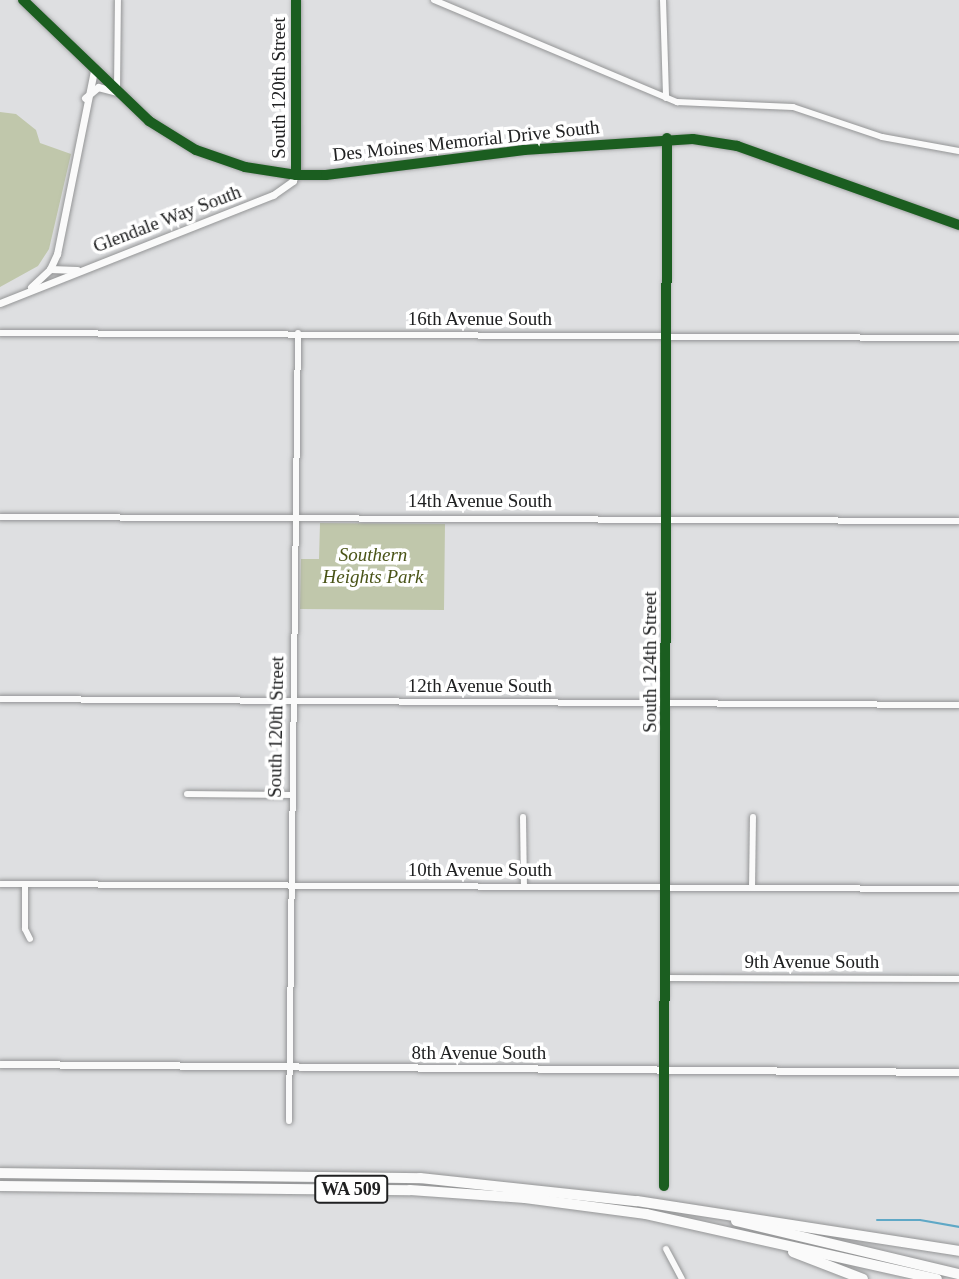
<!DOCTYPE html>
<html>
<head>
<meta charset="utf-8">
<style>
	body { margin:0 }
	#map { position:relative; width:959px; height:1279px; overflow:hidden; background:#dedfe1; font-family:Georgia,serif }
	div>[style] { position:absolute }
	.green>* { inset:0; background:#c0c7ab }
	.stream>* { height:2px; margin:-1px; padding:0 1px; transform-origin:1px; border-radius:1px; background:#5fa8c6 }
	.roads { filter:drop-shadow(0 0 2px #949596) drop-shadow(0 0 2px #949596) }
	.minor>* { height:6px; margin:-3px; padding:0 3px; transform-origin:3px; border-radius:3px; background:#fafafa }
	.tertiary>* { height:7px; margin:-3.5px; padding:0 3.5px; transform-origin:3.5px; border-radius:3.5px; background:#fafafa }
	.secondary>* { height:8px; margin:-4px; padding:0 4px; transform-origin:4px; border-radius:4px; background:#fafafa }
	.motorway>* { height:10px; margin:-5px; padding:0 5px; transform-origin:5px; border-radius:5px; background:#fafafa }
	.cycleway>* { height:10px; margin:-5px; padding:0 5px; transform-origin:5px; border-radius:5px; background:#1b5e20 }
	span { translate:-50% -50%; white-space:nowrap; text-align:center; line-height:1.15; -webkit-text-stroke:7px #fff; paint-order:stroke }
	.shield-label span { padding:2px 5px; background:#fff; border:2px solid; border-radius:5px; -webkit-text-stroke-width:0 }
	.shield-label { font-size:18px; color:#202122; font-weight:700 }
	.street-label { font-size:19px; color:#202122 }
	.park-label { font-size:19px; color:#4a5417; font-style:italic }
</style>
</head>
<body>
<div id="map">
	<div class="green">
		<div style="clip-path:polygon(0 112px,16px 114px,36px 130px,40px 143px,71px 154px,49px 249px,38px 266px,0 287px)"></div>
		<div style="clip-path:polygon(320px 523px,445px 524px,444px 610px,300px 609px,301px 559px,319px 559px)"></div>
	</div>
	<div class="stream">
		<div style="left:877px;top:1220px;width:43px"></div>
		<div style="left:920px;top:1220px;width:40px;rotate:10deg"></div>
	</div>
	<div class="roads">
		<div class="minor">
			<div style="left:434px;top:0;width:264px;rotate:22.8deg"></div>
			<div style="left:677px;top:102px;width:116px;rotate:2.5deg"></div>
			<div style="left:793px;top:107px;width:94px;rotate:18.6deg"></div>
			<div style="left:882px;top:137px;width:78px;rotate:10.3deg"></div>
			<div style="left:663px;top:0;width:98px;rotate:88.2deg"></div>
			<div style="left:117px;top:90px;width:90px;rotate:-89.4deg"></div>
			<div style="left:0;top:333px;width:959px;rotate:0.3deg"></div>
			<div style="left:0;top:517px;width:959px;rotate:0.24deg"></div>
			<div style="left:0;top:699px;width:959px;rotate:0.36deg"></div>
			<div style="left:187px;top:794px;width:103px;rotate:0.6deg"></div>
			<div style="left:523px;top:817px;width:69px;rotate:89.2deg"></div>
			<div style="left:0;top:884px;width:959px;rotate:0.3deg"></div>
			<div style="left:25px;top:885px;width:44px;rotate:90deg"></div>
			<div style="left:25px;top:929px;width:11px;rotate:63deg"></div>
			<div style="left:752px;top:888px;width:71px;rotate:-89.2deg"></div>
			<div style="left:665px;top:978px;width:294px;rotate:0.2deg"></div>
			<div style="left:289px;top:1121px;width:788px;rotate:-89.35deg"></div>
			<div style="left:664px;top:1186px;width:1048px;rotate:-89.84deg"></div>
			<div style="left:666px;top:1249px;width:34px;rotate:62deg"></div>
		</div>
		<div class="tertiary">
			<div style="left:85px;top:98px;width:17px;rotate:-40deg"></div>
			<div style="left:98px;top:87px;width:20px;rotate:15deg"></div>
			<div style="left:50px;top:269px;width:27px;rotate:2deg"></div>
			<div style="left:31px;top:287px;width:26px;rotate:-43deg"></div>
			<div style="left:50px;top:269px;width:17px;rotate:-65deg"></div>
			<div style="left:57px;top:254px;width:187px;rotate:-78.6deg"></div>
			<div style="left:0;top:303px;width:294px;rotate:-21.6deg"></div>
			<div style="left:273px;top:195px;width:24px;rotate:-35deg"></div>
			<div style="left:293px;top:181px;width:16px;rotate:-76deg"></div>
			<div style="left:297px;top:165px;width:165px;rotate:-90.3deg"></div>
			<div style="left:0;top:1064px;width:959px;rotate:0.48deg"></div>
		</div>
		<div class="secondary">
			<div style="left:23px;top:0;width:175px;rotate:43.8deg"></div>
			<div style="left:149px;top:121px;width:55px;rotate:31.7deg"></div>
			<div style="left:196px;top:150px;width:52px;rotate:19.1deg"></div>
			<div style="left:245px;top:167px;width:52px;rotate:8.9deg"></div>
			<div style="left:296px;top:175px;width:30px"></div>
			<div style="left:326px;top:175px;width:200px;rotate:-7.2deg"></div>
			<div style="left:524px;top:150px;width:169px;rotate:-3.7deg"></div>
			<div style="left:693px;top:139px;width:45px;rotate:9deg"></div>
			<div style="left:737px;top:146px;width:236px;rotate:19.6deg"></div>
		</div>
		<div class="motorway">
			<div style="left:0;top:1173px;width:420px;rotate:0.7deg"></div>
			<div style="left:420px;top:1178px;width:218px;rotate:6.1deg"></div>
			<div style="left:637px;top:1201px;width:326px;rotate:8.8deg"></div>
			<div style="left:0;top:1186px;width:410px;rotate:0.6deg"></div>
			<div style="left:410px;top:1190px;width:115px;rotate:4deg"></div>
			<div style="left:525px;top:1198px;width:122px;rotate:7.5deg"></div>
			<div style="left:646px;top:1214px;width:298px;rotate:12.6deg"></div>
			<div style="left:736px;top:1221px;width:229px;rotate:13.4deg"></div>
			<div style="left:793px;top:1252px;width:75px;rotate:21.1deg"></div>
		</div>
	</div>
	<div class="cycleway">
		<div style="left:23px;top:0;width:175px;rotate:43.8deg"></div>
		<div style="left:149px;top:121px;width:55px;rotate:31.7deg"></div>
		<div style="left:196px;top:150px;width:52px;rotate:19.1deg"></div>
		<div style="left:245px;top:167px;width:52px;rotate:8.9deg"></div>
		<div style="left:296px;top:175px;width:30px"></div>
		<div style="left:326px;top:175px;width:200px;rotate:-7.2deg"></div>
		<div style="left:524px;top:150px;width:169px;rotate:-3.7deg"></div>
		<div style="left:693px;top:139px;width:45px;rotate:9deg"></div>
		<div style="left:737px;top:146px;width:236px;rotate:19.6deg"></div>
		<div style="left:296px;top:0;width:175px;rotate:90deg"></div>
		<div style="left:664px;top:1186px;width:1048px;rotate:-89.84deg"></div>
	</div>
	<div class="shield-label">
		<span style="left:351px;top:1189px">WA 509</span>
	</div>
	<div class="street-label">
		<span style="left:279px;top:88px;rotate:-90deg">South 120th Street</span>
		<span style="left:466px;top:141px;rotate:-6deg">Des Moines Memorial Drive South</span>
		<span style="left:167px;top:219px;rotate:-21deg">Glendale Way South</span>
		<span style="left:480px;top:319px">16th Avenue South</span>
		<span style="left:480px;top:501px">14th Avenue South</span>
		<span style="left:650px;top:662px;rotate:-90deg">South 124th Street</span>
		<span style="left:480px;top:686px">12th Avenue South</span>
		<span style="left:276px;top:727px;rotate:-89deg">South 120th Street</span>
		<span style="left:480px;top:870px">10th Avenue South</span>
		<span style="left:812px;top:962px">9th Avenue South</span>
		<span style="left:479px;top:1053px">8th Avenue South</span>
	</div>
	<div class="park-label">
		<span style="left:373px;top:566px">Southern<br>Heights Park</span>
	</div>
</div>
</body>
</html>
